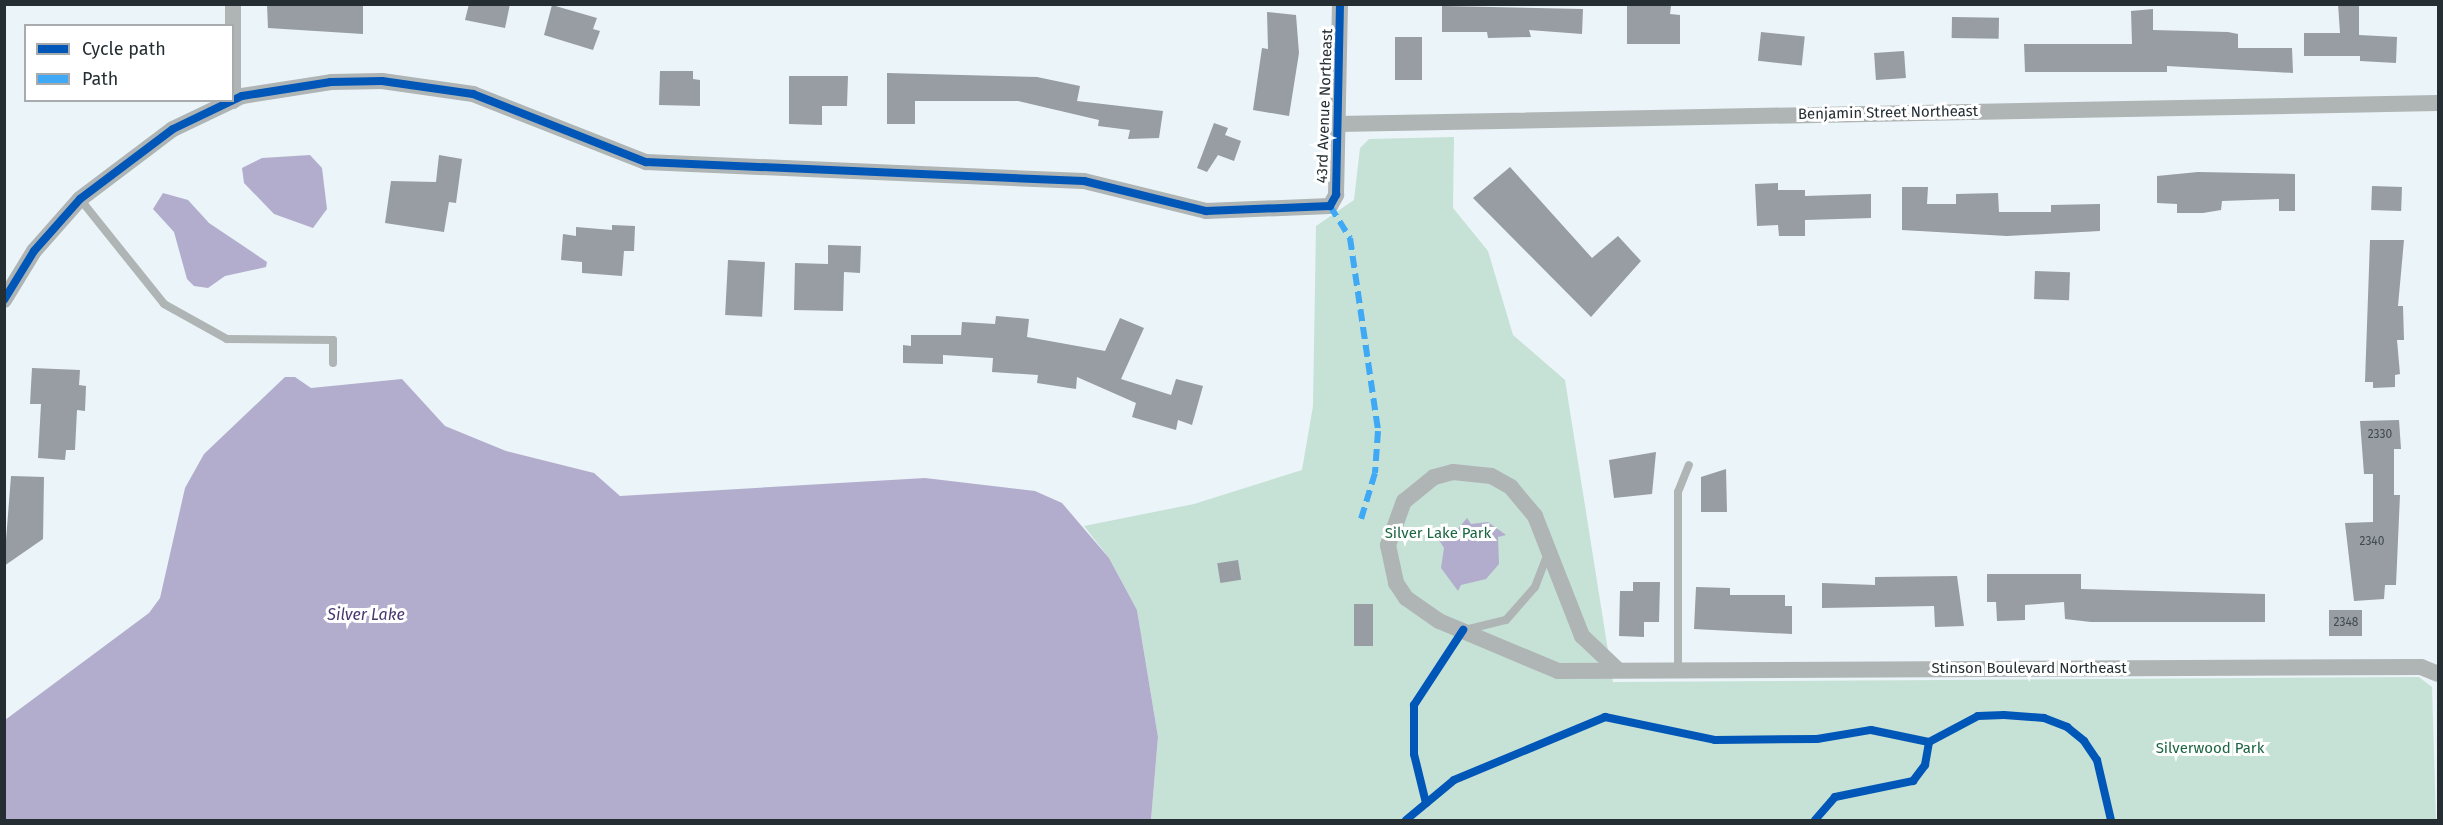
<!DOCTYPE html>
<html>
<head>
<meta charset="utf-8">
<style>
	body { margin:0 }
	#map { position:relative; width:2443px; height:825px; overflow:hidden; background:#ebf4f8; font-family:"Fira Sans",sans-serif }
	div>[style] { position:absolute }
	.green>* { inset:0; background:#c6e1d5 }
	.water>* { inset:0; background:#b2adcd }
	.building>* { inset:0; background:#979da2; transform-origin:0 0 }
	.lane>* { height:8px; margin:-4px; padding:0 4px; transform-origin:4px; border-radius:4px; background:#afb4b5 }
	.street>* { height:16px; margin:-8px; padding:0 8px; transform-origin:8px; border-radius:8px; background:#afb4b5 }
	.quiet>* { height:6px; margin-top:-3px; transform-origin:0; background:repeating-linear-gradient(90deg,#3fa9f5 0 12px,transparent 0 18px) }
	.cycleway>* { height:8px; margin:-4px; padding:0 4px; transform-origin:4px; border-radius:4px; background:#0057b8 }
	span { translate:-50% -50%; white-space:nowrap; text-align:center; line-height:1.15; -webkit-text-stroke:6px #fff; paint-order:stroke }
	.number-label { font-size:12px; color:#414a4f }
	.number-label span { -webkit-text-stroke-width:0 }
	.street-label { font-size:15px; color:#242e33 }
	.park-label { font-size:15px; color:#1b6642 }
	.water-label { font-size:16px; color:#483770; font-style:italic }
	.frame { position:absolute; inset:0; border:6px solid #242e33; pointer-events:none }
	.legend { position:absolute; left:24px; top:24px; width:210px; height:78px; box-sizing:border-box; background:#fff; border:2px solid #a7abad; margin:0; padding:8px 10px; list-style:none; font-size:18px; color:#242e33 }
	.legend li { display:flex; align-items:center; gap:12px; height:30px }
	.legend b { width:30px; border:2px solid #a7abad }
</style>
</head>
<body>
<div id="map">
	<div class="green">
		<div style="clip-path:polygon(1454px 137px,1453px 208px,1488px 251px,1513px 335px,1565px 380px,1613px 682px,2419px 677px,2432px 687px,2436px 820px,1151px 820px,1158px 737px,1137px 610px,1109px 558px,1084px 526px,1194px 504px,1302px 470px,1313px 406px,1316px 226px,1354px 200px,1360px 148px,1369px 139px)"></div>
	</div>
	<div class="water">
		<div style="clip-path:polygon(310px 155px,322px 168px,327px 209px,313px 228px,274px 214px,244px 183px,242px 168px,262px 158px)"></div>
		<div style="clip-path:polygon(163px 193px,188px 200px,209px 223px,267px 262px,266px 267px,225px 276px,208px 288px,194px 286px,187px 279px,174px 232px,153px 209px)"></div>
		<div style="clip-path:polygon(285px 377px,295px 377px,311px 388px,402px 379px,445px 426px,506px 451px,594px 473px,620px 496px,925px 478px,1035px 491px,1062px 503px,1109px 558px,1137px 610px,1158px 737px,1151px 820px,5px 820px,5px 720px,149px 613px,160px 598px,185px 488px,204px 454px)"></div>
		<div style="clip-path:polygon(1467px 518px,1471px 524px,1488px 522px,1506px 535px,1498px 537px,1499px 564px,1486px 579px,1461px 585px,1458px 591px,1441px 568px,1444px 548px,1439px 540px,1449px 540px)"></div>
	</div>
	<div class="building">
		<div style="clip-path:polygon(267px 4px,363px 4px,363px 34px,268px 28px)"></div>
		<div style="clip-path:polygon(469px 4px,510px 4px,505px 28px,465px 20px)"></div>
		<div style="clip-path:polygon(2338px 4px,2359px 4px,2359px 35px,2397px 37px,2396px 63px,2360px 61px,2360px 56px,2304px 56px,2304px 33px,2340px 33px)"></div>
		<div style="clip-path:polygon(552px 5px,597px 18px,593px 29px,600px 31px,593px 50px,544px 35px)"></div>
		<div style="clip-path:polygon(1442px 6px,1583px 9px,1582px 34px,1529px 30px,1531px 37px,1488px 38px,1487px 32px,1442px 32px)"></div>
		<div style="clip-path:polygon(1627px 6px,1671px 6px,1670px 14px,1680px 15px,1680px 44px,1627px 44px)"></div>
		<div style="clip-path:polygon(2153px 9px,2153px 30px,2228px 32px,2238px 34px,2238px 48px,2292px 48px,2293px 73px,2167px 66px,2167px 72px,2025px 72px,2024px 44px,2132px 44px,2131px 11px)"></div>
		<div style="clip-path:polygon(1267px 12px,1296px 15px,1299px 53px,1289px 116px,1253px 110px,1262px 48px,1268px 49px)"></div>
		<div style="left:1952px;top:17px;width:47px;height:21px;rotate:1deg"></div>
		<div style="left:1761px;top:32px;width:44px;height:29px;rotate:6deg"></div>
		<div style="left:1395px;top:37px;width:27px;height:43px"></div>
		<div style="left:1904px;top:51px;width:27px;height:30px;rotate:86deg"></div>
		<div style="clip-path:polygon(660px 71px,693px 71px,693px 79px,700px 80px,700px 106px,659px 105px)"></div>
		<div style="clip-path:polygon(887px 73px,1037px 77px,1080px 86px,1077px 101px,1163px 111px,1159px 138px,1128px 139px,1130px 130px,1098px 126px,1099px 120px,1018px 101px,915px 101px,915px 124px,887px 124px)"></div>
		<div style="clip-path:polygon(789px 76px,848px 76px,847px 106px,822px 106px,822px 125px,789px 124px)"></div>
		<div style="clip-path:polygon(1214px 123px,1228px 128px,1225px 135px,1241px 141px,1234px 161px,1218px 155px,1207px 172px,1197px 168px)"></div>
		<div style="clip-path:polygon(439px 155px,462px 159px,456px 203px,449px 202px,444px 232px,385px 223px,391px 181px,436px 182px)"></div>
		<div style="clip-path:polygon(1510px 167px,1592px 258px,1618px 236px,1641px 261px,1591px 317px,1473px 198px)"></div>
		<div style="clip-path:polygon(2198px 172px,2295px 174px,2295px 211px,2279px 211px,2279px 199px,2222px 201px,2221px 210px,2203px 213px,2177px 213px,2177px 204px,2157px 203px,2157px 176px)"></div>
		<div style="clip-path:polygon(1778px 183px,1778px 190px,1805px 190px,1805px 196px,1871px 194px,1871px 218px,1805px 220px,1805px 236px,1779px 236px,1778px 225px,1757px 226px,1755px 184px)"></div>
		<div style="left:2372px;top:186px;width:30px;height:24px;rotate:2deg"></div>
		<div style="clip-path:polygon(1902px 187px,1928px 187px,1927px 204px,1956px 204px,1956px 194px,1998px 193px,1999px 212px,2051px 212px,2051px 205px,2100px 204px,2100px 231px,2007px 236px,1902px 230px)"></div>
		<div style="clip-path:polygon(612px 225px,635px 226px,634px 251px,624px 251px,622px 276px,582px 273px,582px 262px,561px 260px,563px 234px,576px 236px,576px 227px,612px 230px)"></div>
		<div style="clip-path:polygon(2370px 240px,2404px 240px,2398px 306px,2403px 306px,2404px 340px,2397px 340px,2400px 374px,2395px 375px,2395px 387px,2373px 388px,2373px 382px,2365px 382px)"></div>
		<div style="clip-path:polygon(828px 245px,861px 246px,860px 273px,844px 272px,843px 311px,794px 310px,795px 263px,828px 264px)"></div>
		<div style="left:728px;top:260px;width:37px;height:55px;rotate:3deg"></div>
		<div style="left:2035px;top:271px;width:35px;height:28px;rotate:2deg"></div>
		<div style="clip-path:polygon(996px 316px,1029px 319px,1027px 337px,1105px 351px,1120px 318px,1144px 328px,1121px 379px,1171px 395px,1176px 379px,1203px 386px,1192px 425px,1178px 420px,1176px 430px,1132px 417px,1136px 403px,1077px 377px,1076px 389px,1037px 383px,1038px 375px,992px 372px,993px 358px,943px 355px,943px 364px,903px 363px,903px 345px,911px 346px,911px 335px,961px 335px,962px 322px,995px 324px)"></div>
		<div style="clip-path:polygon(32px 368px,80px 370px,79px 385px,86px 386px,85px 411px,77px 410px,75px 450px,66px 450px,65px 460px,38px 458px,41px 404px,30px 404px)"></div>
		<div style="clip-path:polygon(2399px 420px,2401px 449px,2394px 449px,2394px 495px,2400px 495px,2396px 585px,2385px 585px,2384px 599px,2354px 601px,2345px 523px,2373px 522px,2373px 474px,2364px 474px,2360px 421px)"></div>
		<div style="clip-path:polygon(1656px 452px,1652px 494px,1614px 498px,1609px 460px)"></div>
		<div style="clip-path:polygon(1726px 469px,1727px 512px,1701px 512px,1701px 477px)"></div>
		<div style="clip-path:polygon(11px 476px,44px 477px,43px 539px,4px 566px)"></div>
		<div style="left:1238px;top:560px;width:20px;height:21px;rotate:81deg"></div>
		<div style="clip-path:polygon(1987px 574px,2081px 574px,2081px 589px,2265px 594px,2265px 622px,2091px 622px,2065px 619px,2064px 602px,2025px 605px,2025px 620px,1997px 621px,1996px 602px,1987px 602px)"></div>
		<div style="clip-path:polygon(1957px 576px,1964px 626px,1935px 627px,1934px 606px,1822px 608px,1822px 583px,1875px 585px,1875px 577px)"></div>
		<div style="clip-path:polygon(1633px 582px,1660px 582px,1659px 622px,1644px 622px,1644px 637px,1619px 636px,1620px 591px,1633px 591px)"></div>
		<div style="clip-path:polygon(1696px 587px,1730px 588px,1730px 595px,1785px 595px,1785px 606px,1792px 606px,1792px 634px,1694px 629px)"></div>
		<div style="left:1354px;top:604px;width:19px;height:42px"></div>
		<div style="left:2329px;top:610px;width:33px;height:26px"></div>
	</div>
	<div class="lane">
		<div style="left:80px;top:199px;width:134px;rotate:51.3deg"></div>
		<div style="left:164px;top:304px;width:72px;rotate:29.1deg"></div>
		<div style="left:227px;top:339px;width:106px;rotate:0.5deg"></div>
		<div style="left:333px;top:340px;width:23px;rotate:90deg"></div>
		<div style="left:1469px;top:629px;width:38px;rotate:-14deg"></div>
		<div style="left:1506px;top:620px;width:44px;rotate:-48.7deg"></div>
		<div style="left:1535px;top:587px;width:36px;rotate:-69deg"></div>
		<div style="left:1678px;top:671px;width:179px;rotate:-90deg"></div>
		<div style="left:1678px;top:492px;width:29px;rotate:-68deg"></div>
	</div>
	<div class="street">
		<div style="left:233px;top:4px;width:97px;rotate:90deg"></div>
		<div style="left:1338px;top:124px;width:1100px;rotate:-1.09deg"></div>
		<div style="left:4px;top:300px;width:57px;rotate:-58.5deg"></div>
		<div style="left:34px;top:251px;width:69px;rotate:-48.5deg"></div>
		<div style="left:80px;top:199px;width:116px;rotate:-37deg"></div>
		<div style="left:173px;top:129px;width:76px;rotate:-25.6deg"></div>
		<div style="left:242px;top:96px;width:90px;rotate:-8.9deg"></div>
		<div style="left:331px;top:82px;width:51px;rotate:-1.1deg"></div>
		<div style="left:382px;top:81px;width:92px;rotate:8.1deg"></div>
		<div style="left:473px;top:94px;width:186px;rotate:21.5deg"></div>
		<div style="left:646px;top:162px;width:438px;rotate:2.5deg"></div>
		<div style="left:1084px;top:181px;width:126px;rotate:13.8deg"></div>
		<div style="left:1206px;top:211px;width:124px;rotate:-2.3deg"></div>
		<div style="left:1330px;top:206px;width:13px;rotate:-61deg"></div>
		<div style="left:1336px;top:195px;width:191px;rotate:-88.8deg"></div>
		<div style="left:1618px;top:670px;width:50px;rotate:-136.6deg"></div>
		<div style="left:1582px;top:636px;width:129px;rotate:-111.4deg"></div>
		<div style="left:1535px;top:516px;width:38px;rotate:-130deg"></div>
		<div style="left:1511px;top:487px;width:23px;rotate:-151deg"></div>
		<div style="left:1491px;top:476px;width:38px;rotate:-174deg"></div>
		<div style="left:1453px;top:472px;width:20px;rotate:165deg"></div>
		<div style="left:1434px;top:477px;width:38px;rotate:141deg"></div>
		<div style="left:1404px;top:501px;width:47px;rotate:110deg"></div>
		<div style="left:1388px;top:545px;width:39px;rotate:78deg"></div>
		<div style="left:1396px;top:583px;width:18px;rotate:56deg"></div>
		<div style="left:1406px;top:598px;width:40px;rotate:34.9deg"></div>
		<div style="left:1439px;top:621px;width:129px;rotate:22.8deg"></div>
		<div style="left:1558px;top:671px;width:863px;rotate:-0.27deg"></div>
		<div style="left:2421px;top:667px;width:18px;rotate:22deg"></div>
	</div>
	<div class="quiet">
		<div style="left:1330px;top:206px;width:38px;rotate:58deg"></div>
		<div style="left:1350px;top:238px;width:195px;rotate:81.7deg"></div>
		<div style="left:1378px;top:431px;width:42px;rotate:94.1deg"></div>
		<div style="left:1375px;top:473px;width:48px;rotate:106.9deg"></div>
	</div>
	<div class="cycleway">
		<div style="left:4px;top:300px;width:57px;rotate:-58.5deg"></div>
		<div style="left:34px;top:251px;width:69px;rotate:-48.5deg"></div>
		<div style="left:80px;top:199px;width:116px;rotate:-37deg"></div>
		<div style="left:173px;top:129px;width:76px;rotate:-25.6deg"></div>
		<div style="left:242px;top:96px;width:90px;rotate:-8.9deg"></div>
		<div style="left:331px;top:82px;width:51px;rotate:-1.1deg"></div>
		<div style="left:382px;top:81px;width:92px;rotate:8.1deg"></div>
		<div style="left:473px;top:94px;width:186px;rotate:21.5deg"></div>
		<div style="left:646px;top:162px;width:438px;rotate:2.5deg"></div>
		<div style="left:1084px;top:181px;width:126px;rotate:13.8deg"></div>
		<div style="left:1206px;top:211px;width:124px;rotate:-2.3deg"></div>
		<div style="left:1330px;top:206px;width:13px;rotate:-61deg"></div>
		<div style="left:1336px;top:195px;width:191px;rotate:-88.8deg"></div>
		<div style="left:1426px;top:803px;width:50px;rotate:-103.8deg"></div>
		<div style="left:1414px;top:754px;width:49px;rotate:-90deg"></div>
		<div style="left:1414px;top:705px;width:90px;rotate:-56.8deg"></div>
		<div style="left:1406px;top:820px;width:62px;rotate:-39.8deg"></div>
		<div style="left:1454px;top:780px;width:164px;rotate:-22.6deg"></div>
		<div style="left:1605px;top:717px;width:112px;rotate:11.8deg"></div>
		<div style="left:1715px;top:740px;width:102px;rotate:-0.6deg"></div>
		<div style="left:1817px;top:739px;width:55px;rotate:-9.5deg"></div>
		<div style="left:1871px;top:730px;width:59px;rotate:11.7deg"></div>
		<div style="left:1929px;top:742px;width:55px;rotate:-28deg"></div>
		<div style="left:1978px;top:716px;width:26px;rotate:-2deg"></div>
		<div style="left:2004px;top:715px;width:40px;rotate:4.3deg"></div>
		<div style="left:2044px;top:718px;width:25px;rotate:21deg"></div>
		<div style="left:2067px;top:727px;width:22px;rotate:39deg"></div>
		<div style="left:2084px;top:741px;width:23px;rotate:56deg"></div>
		<div style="left:2097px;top:760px;width:62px;rotate:76.9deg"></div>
		<div style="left:1815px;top:820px;width:30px;rotate:-49deg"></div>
		<div style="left:1835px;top:797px;width:80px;rotate:-11.6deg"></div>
		<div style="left:1913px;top:781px;width:20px;rotate:-53deg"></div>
		<div style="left:1925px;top:765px;width:23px;rotate:-80deg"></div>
	</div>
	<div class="number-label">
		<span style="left:2380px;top:435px">2330</span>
		<span style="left:2372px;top:542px">2340</span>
		<span style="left:2346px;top:623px">2348</span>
	</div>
	<div class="street-label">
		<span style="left:1325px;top:106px;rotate:-88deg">43rd Avenue Northeast</span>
		<span style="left:1888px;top:113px;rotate:-1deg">Benjamin Street Northeast</span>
		<span style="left:2029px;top:669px">Stinson Boulevard Northeast</span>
	</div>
	<div class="park-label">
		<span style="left:1438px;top:534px">Silver Lake Park</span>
		<span style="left:2210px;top:749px">Silverwood Park</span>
	</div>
	<div class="water-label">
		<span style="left:366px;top:615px">Silver Lake</span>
	</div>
	<div class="frame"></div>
	<ul class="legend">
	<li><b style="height:8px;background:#0057b8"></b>Cycle path</li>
	<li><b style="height:8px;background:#3fa9f5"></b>Path</li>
	</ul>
</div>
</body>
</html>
